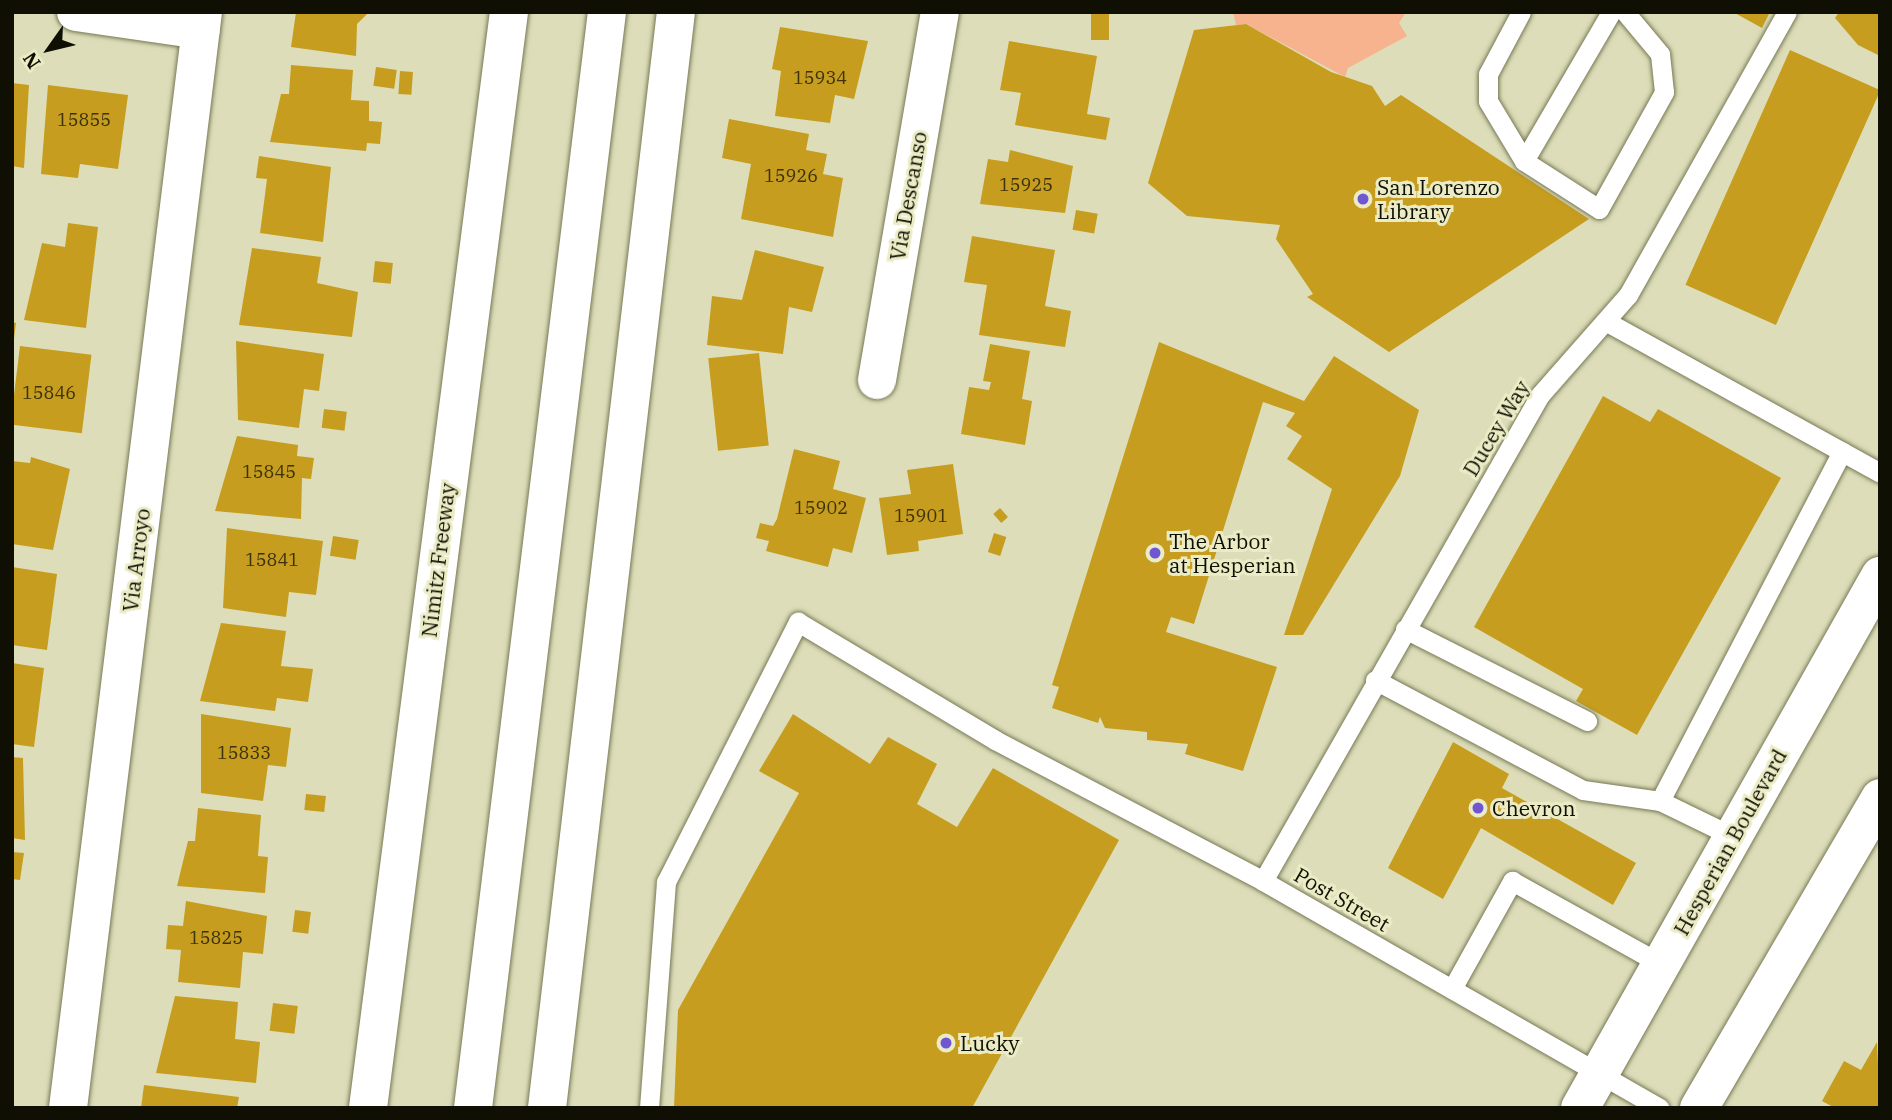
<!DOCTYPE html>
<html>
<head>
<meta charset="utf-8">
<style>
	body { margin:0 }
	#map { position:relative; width:1892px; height:1120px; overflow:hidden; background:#dddeb9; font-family:"IBM Plex Serif",serif }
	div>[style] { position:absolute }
	.green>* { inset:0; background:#f7b28e }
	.building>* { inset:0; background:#c69d1e; transform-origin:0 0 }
	.roads { filter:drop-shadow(0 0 2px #787856) drop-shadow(0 0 2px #787856) }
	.service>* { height:19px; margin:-9.5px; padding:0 9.5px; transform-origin:9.5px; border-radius:9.5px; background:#fff }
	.minor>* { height:38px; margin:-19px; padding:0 19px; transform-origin:19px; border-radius:19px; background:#fff }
	.primary>* { height:38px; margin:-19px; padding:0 19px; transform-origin:19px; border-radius:19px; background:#fff }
	.motorway>* { height:38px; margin:-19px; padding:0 19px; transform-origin:19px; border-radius:19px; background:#fff }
	.dots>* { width:19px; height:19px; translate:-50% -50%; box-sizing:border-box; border:4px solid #ebecc5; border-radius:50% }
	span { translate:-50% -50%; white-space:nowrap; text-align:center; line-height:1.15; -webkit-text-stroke:6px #ebecc5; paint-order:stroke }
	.number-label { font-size:18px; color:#3d320a }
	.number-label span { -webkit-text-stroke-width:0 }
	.poi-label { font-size:21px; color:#0f0f04 }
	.left { translate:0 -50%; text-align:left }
	.street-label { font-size:21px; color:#0f0f04 }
	.frame { position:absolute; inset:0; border:14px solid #0f0f04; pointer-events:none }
	.north { position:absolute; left:14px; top:14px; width:70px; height:70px; -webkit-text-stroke:5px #ebecc5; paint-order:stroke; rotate:236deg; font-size:19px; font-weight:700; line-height:28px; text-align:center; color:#0f0f04 }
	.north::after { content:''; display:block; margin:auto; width:24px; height:32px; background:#0f0f04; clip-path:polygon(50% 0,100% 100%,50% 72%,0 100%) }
</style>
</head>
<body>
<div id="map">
	<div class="green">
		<div style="clip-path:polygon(1233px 12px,1406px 12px,1399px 23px,1407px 36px,1348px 68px,1345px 77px,1246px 24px,1236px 25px)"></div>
	</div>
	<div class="building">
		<div style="clip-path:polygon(296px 12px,369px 12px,357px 24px,356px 56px,291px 47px)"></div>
		<div style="left:1091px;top:12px;width:18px;height:28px"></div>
		<div style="clip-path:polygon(1733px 12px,1770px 12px,1762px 28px)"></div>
		<div style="clip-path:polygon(1839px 12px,1880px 12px,1880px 56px,1858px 45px,1835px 18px)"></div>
		<div style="clip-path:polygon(1246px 24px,1331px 72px,1372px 86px,1385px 106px,1401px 95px,1589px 219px,1389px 352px,1307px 297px,1313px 294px,1276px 239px,1280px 225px,1187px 216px,1148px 183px,1194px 30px)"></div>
		<div style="clip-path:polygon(780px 27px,868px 41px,854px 99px,835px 95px,830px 123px,775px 116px,781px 71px,772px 69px)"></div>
		<div style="clip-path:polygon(1009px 41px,1097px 56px,1087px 114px,1110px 118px,1106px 140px,1015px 125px,1021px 93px,1000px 90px)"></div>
		<div style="left:1790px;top:50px;width:99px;height:257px;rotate:24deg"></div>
		<div style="clip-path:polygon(291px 65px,353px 70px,351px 100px,369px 101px,369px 121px,382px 122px,380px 144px,367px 143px,366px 151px,270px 142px,281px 94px,289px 94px)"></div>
		<div style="left:376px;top:67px;width:21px;height:19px;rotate:8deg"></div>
		<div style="left:400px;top:71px;width:13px;height:23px;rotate:4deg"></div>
		<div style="clip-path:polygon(12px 83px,29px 85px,24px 168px,12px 166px)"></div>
		<div style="clip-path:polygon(48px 85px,128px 95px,118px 169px,80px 164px,78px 178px,41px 174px)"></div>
		<div style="clip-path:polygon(729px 119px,809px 134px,806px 150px,827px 154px,823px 174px,843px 178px,833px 237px,741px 219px,751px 164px,722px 158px)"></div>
		<div style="clip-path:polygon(1010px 150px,1073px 166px,1065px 213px,980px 204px,988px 159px,1008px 162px)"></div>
		<div style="clip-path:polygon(259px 156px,331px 167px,323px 242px,260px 233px,267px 179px,256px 178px)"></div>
		<div style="left:1076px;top:210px;width:22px;height:20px;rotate:10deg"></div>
		<div style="clip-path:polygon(68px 223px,98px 227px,86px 328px,24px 320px,42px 243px,65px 247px)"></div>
		<div style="clip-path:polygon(972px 236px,1055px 250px,1045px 306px,1071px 311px,1065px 347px,979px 335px,987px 285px,964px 282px)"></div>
		<div style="clip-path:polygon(252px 248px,321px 257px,317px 283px,358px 292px,352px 337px,239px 325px)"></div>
		<div style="clip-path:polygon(755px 250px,824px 267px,812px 312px,789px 307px,783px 354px,707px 345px,712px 296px,742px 300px)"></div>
		<div style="left:375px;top:261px;width:18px;height:21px;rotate:6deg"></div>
		<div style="clip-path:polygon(12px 322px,16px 323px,14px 339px,12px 339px)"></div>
		<div style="clip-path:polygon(236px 341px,324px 354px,319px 391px,304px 389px,299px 428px,238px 420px)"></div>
		<div style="clip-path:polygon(1159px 342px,1304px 401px,1334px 356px,1419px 410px,1400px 476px,1303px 635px,1284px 635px,1332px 489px,1287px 459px,1302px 436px,1286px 426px,1295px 413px,1263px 402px,1194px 624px,1171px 617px,1166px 632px,1277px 667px,1243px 771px,1185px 754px,1188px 744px,1147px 740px,1147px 732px,1105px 728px,1100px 717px,1098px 723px,1052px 708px,1059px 687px,1052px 685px)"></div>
		<div style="clip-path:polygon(990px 344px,1030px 351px,1022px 399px,1032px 401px,1025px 445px,961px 434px,969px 387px,989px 390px,991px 382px,983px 381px)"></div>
		<div style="left:20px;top:346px;width:72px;height:79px;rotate:7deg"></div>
		<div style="left:759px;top:353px;width:93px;height:51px;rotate:84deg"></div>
		<div style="clip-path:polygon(1603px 396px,1650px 422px,1658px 409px,1781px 478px,1637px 735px,1576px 701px,1583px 689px,1474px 627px)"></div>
		<div style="left:324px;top:409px;width:23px;height:19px;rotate:7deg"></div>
		<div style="clip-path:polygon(237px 436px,298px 445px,297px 456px,314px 458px,311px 479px,302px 478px,301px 519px,215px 511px)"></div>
		<div style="clip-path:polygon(794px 449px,840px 461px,833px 489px,866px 498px,852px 553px,833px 548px,828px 567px,766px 551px,769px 541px,756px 538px,760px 523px,773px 526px,777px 519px)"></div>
		<div style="clip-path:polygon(31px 457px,70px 469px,53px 550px,12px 544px,12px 461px,30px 463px)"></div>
		<div style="clip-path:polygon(953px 464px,963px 534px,918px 541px,919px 551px,887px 555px,879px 498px,911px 494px,907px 470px)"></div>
		<div style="left:1000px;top:508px;width:12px;height:9px;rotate:48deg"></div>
		<div style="clip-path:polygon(227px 528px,323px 541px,316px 595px,289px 592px,286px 617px,223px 608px)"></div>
		<div style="left:994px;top:533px;width:13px;height:20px;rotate:18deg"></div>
		<div style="left:333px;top:536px;width:26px;height:20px;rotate:9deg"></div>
		<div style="clip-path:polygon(12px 567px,57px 574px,47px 650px,12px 645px)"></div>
		<div style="clip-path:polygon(221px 623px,286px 631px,281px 666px,313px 669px,308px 702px,277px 698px,275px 711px,200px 701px)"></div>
		<div style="clip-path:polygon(12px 663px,44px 668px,34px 747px,12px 744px)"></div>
		<div style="clip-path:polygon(201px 714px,291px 728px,286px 767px,268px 765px,263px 801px,201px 793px)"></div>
		<div style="clip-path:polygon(793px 714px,870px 764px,888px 737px,937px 764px,917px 804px,957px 827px,993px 768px,1119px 840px,972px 1108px,674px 1108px,678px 1010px,799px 793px,759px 771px)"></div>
		<div style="clip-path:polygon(1453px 742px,1509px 774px,1502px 788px,1636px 863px,1613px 905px,1481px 828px,1443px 899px,1388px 868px)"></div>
		<div style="clip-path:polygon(12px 757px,23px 758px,25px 840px,12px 838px)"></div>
		<div style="left:306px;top:794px;width:20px;height:16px;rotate:6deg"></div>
		<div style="clip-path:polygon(198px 808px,261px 815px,258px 856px,268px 857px,265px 893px,177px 886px,188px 841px,195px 841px)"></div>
		<div style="clip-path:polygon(12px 852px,24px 853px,20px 880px,12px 879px)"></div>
		<div style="clip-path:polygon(186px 901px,267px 916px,263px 954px,243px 952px,240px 988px,178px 982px,181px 950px,166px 949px,168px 925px,183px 926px)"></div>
		<div style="left:295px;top:910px;width:16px;height:22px;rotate:7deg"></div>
		<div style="clip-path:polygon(175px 996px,238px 1002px,235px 1039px,260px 1042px,256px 1083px,156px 1073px)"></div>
		<div style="left:273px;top:1003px;width:25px;height:28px;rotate:7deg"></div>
		<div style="clip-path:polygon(1877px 1042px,1880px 1108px,1835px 1108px,1822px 1101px,1844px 1061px,1861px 1070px)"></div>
		<div style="clip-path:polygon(144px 1085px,239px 1097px,237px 1108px,141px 1108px)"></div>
	</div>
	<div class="roads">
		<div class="service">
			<div style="left:1521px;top:12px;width:70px;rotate:118deg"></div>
			<div style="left:1488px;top:74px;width:27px;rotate:90deg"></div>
			<div style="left:1488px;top:101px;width:70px;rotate:59deg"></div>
			<div style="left:1524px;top:161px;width:89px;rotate:32.6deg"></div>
			<div style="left:1599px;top:209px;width:134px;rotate:-60.9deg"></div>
			<div style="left:1664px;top:92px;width:38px;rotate:-96deg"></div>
			<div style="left:1660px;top:54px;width:55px;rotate:-129.8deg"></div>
			<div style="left:1524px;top:161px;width:173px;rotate:-59.7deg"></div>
			<div style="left:1607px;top:322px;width:312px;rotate:28.9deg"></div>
			<div style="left:1405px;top:629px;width:204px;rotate:26.8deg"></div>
			<div style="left:1375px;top:680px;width:235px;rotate:27.9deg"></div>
			<div style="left:1583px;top:790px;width:78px;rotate:8.1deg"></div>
			<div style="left:1660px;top:801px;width:80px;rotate:25.9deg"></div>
			<div style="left:1660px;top:801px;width:394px;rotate:-62.5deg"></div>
			<div style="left:1263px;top:881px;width:559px;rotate:-60.32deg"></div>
			<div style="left:1540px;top:395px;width:133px;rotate:-48.7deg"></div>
			<div style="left:1628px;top:295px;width:325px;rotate:-60.7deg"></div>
			<div style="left:1452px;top:989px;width:124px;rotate:-60.9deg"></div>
			<div style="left:1512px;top:881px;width:171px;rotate:29.1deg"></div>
			<div style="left:649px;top:1108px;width:227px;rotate:-85.7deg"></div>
			<div style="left:666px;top:882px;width:292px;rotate:-63.1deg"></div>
			<div style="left:798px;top:622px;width:230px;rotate:30.9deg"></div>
			<div style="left:995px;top:740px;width:303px;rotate:27.7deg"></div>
			<div style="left:1263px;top:881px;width:457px;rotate:29.8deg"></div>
		</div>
		<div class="minor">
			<div style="left:76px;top:12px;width:126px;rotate:8.2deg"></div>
			<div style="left:877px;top:380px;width:373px;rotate:-80.3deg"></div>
			<div style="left:68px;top:1108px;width:1104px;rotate:-82.98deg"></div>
		</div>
		<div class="primary">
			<div style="left:1580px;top:1108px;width:611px;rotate:-60.58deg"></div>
			<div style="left:1699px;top:1108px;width:359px;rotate:-59.7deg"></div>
		</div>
		<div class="motorway">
			<div style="left:368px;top:1108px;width:1105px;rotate:-82.67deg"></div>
			<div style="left:473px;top:1108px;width:1104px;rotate:-83.03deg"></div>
			<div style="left:547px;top:1108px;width:1104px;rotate:-83.29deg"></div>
		</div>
	</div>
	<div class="dots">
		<div style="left:1363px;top:199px;background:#7056d0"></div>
		<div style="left:1155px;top:553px;background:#7056d0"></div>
		<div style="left:1478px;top:808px;background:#7056d0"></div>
		<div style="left:946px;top:1043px;background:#7056d0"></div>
	</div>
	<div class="number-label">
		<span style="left:820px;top:78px">15934</span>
		<span style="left:84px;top:120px">15855</span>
		<span style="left:791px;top:176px">15926</span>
		<span style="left:1026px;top:185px">15925</span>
		<span style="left:49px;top:393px">15846</span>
		<span style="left:269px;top:472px">15845</span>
		<span style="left:821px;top:508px">15902</span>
		<span style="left:921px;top:516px">15901</span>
		<span style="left:272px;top:560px">15841</span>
		<span style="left:244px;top:753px">15833</span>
		<span style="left:216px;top:938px">15825</span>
	</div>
	<div class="poi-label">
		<span class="left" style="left:1377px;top:199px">San Lorenzo<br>Library</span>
		<span class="left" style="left:1169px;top:553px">The Arbor<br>at Hesperian</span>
		<span class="left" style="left:1492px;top:808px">Chevron</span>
		<span class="left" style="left:960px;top:1043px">Lucky</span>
	</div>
	<div class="street-label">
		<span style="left:908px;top:196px;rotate:-80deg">Via Descanso</span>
		<span style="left:1496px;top:428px;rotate:-59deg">Ducey Way</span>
		<span style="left:136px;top:560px;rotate:-83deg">Via Arroyo</span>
		<span style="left:438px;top:560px;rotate:-83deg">Nimitz Freeway</span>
		<span style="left:1730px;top:842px;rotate:-61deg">Hesperian Boulevard</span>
		<span style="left:1342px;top:899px;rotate:30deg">Post Street</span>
	</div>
	<div class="frame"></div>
	<div class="north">N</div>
</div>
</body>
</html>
